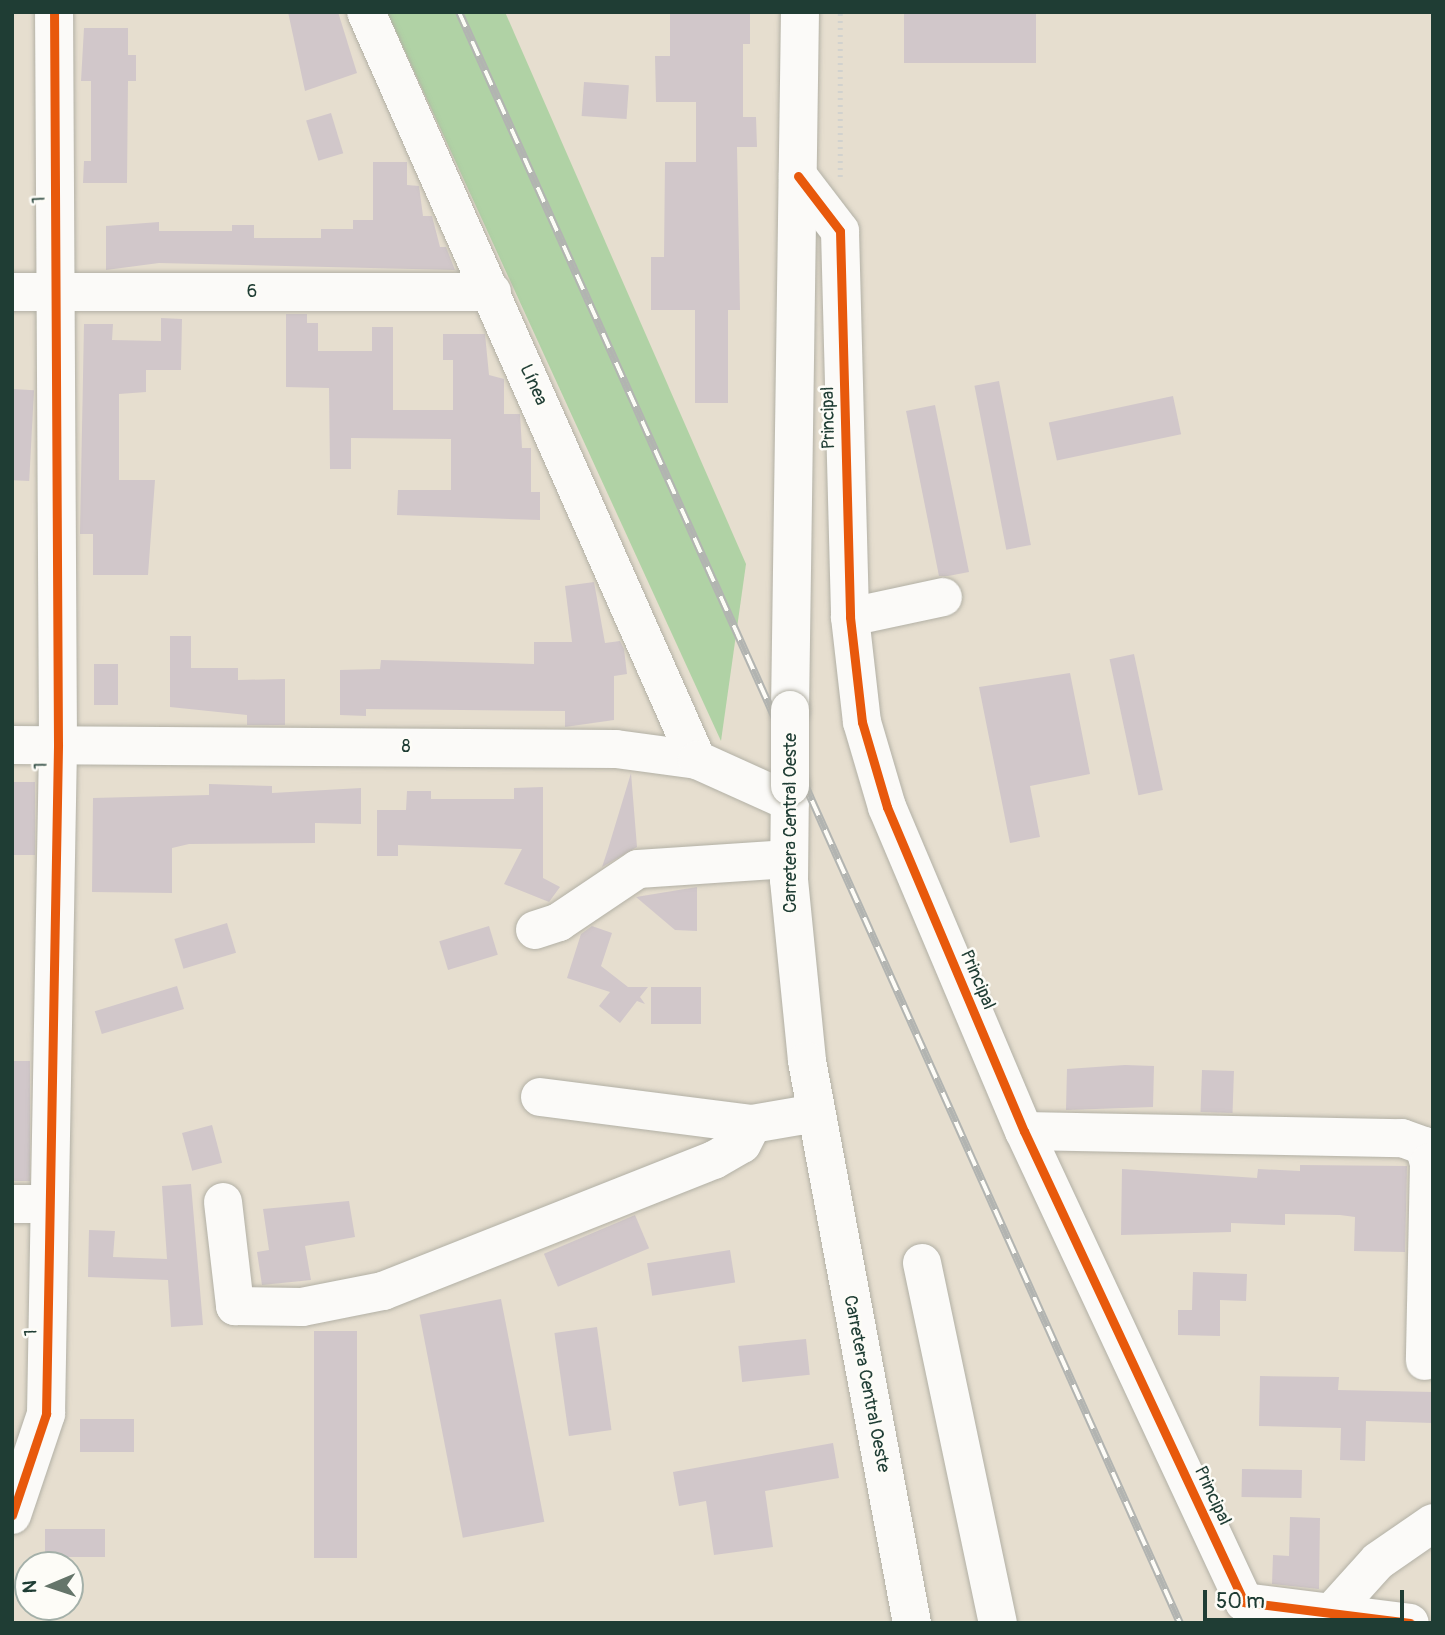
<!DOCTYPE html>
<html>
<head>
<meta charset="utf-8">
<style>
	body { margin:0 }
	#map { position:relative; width:1445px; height:1635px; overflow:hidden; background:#e6decf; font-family:Pangolin,sans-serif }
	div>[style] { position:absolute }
	.green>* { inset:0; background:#b0d2a5 }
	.building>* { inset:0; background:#d1c7ca; transform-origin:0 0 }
	.path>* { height:4.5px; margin-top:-2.25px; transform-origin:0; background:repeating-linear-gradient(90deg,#d2d2ce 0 2px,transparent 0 7px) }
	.roads { filter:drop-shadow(0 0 2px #b2b0a5) drop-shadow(0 0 2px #b2b0a5) }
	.minor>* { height:38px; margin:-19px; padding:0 19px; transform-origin:19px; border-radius:19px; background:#fbfaf8 }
	.major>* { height:38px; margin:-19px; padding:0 19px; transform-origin:19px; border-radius:19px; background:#fbfaf8 }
	.rail>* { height:8px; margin-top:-4px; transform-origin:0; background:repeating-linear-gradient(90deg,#fdfcf7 0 16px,#b2b4b1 0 32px); box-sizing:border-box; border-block:2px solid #b2b4b1 }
	.bridges { filter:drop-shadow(0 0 2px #b2b0a5) drop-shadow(0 0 2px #b2b0a5) }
	.major-bridge>* { height:38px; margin:-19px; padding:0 19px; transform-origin:19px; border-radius:19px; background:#fbfaf8 }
	.cycleway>* { height:9px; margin:-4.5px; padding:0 4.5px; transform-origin:4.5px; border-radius:4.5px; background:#e8590c }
	span { translate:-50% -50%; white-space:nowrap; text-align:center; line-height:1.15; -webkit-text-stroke:5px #fdfcf7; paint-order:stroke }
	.street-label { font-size:18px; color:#1f3d34 }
	.frame { position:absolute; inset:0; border:14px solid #1f3d34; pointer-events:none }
	.north { position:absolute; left:14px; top:1551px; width:70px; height:70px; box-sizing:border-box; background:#fdfcf7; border:2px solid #a4b0a9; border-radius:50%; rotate:268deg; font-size:19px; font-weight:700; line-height:28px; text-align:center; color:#1f3d34 }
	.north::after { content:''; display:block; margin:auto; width:24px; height:32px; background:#65756a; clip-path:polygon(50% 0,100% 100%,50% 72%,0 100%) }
	.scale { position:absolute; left:1203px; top:1590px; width:201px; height:32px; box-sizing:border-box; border:4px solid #1f3d34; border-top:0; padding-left:9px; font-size:21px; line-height:24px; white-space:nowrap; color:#1f3d34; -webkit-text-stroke:5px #fdfcf7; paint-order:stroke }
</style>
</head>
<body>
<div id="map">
	<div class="green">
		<div style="clip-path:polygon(387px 12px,505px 12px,746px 564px,721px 741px)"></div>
	</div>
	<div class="building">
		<div style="clip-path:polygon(288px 12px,338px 12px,357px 73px,305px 91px)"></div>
		<div style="clip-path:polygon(670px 12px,750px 12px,750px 44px,743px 44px,743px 117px,756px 117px,757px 147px,737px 147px,740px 310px,728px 310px,728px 403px,695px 403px,695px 310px,651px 310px,651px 257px,664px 257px,665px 162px,696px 162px,696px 102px,656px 102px,655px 56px,670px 56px)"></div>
		<div style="left:904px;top:12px;width:132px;height:51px"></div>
		<div style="clip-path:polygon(84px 28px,128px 28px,128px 55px,136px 55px,136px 81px,128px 81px,127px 183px,83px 183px,84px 161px,91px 161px,91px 81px,81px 81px)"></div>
		<div style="left:584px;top:82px;width:45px;height:34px;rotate:4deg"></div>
		<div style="left:331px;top:113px;width:42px;height:26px;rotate:73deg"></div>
		<div style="clip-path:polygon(373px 162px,407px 162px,407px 185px,419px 186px,423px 216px,432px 216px,440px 247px,446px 247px,455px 270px,159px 263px,106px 270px,106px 226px,159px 222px,159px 231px,232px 231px,232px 225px,254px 225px,254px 238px,321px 238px,321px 229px,353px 229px,353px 220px,373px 220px)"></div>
		<div style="clip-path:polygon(286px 314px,307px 314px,307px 323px,318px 323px,318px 351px,372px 351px,372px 327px,393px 327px,393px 410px,453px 410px,453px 360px,443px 360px,443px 334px,485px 334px,489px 375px,504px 379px,504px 414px,520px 414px,522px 448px,531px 448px,531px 492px,540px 492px,540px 520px,397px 515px,398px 490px,451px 490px,451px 439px,351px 438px,351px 469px,330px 469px,329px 388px,286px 387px)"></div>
		<div style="clip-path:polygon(161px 318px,182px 319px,181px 370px,146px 370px,146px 392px,119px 394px,119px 480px,155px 480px,148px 575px,93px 575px,93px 534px,80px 534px,84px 324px,113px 324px,112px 340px,161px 341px)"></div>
		<div style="left:999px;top:381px;width:167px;height:25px;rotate:79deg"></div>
		<div style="left:12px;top:389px;width:22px;height:91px;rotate:3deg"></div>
		<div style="left:1173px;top:396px;width:39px;height:127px;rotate:78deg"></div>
		<div style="clip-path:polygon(935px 405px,969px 572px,948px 576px,939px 576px,906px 411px)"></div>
		<div style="clip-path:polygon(594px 582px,605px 643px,620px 641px,624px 649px,627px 674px,614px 676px,614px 720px,565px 727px,565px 711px,366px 709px,366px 716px,340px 715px,340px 670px,380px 669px,381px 660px,534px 664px,534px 642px,572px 642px,565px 586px)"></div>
		<div style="clip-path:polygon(170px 636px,191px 636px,191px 668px,238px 668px,238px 680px,285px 679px,285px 725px,247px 725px,247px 715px,170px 707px)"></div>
		<div style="left:1134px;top:654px;width:139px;height:25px;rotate:78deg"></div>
		<div style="left:94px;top:664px;width:24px;height:41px"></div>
		<div style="clip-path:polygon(1070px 673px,1090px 774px,1030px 786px,1040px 837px,1010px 843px,979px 687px)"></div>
		<div style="clip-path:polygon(631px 773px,637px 847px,602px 867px,608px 849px)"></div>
		<div style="left:12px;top:782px;width:23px;height:73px"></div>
		<div style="clip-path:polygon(209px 784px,272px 786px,272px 793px,361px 788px,361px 824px,315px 823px,315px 843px,189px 844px,172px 848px,172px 893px,92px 892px,93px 798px,209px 795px)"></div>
		<div style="clip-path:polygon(543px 787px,543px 878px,560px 887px,549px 902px,504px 884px,522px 849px,398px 845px,398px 856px,377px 856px,377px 810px,406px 810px,407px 791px,431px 791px,431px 799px,514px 799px,514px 788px)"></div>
		<div style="clip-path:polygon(697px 887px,697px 931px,675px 930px,636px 897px)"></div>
		<div style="left:227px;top:923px;width:31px;height:55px;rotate:73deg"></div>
		<div style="left:489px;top:926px;width:30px;height:52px;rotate:73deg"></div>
		<div style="clip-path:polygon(592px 926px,612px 933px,601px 966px,628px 987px,648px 987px,640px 997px,645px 1004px,637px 1001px,620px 1023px,599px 1006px,610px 992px,567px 978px,581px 934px)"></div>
		<div style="left:177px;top:986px;width:24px;height:86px;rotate:73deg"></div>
		<div style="left:651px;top:987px;width:50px;height:37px"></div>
		<div style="left:12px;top:1061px;width:18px;height:120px"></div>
		<div style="clip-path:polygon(1125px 1065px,1154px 1066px,1153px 1107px,1066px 1110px,1067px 1069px)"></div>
		<div style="left:1202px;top:1070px;width:32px;height:42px;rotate:2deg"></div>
		<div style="left:212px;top:1125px;width:39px;height:31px;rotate:75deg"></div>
		<div style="clip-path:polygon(1300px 1165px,1407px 1166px,1405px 1252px,1354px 1251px,1355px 1217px,1340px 1215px,1285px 1214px,1285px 1225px,1231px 1223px,1231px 1232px,1121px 1235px,1122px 1169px,1257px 1178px,1258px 1169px,1300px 1171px)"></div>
		<div style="clip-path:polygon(191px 1184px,203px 1325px,171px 1327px,168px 1280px,88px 1277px,89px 1230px,115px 1231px,113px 1257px,167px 1259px,162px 1186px)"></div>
		<div style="clip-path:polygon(349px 1201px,355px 1237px,305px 1246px,311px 1280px,262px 1285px,257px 1252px,269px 1250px,263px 1209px)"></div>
		<div style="left:635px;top:1215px;width:36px;height:99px;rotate:67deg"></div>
		<div style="left:730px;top:1250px;width:33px;height:84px;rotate:81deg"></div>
		<div style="clip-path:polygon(1193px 1272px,1247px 1274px,1246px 1301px,1220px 1300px,1220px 1336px,1178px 1335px,1178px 1310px,1192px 1310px)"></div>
		<div style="left:501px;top:1299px;width:227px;height:83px;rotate:79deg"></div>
		<div style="left:597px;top:1327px;width:104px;height:43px;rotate:82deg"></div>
		<div style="left:314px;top:1331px;width:43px;height:227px"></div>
		<div style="left:806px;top:1339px;width:36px;height:68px;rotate:84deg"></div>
		<div style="clip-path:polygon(1260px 1376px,1339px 1377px,1338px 1390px,1433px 1392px,1433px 1423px,1366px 1421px,1365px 1461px,1340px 1460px,1341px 1428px,1259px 1426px)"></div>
		<div style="left:80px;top:1419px;width:54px;height:33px"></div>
		<div style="clip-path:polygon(833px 1443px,839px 1478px,765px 1491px,773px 1547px,714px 1555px,706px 1501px,679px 1506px,673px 1472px)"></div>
		<div style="left:1242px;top:1469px;width:60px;height:28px;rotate:1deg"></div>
		<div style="clip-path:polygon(1290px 1517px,1320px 1518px,1319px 1589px,1272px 1584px,1273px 1555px,1289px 1556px)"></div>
		<div style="left:45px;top:1529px;width:60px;height:28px"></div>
	</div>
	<div class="path">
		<div style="left:840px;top:177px;width:165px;rotate:-90deg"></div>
	</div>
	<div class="roads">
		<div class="minor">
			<div style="left:366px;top:12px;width:818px;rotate:66.13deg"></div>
			<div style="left:798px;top:176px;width:69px;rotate:52.6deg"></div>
			<div style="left:840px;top:231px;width:386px;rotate:88.5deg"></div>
			<div style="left:850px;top:617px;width:106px;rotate:83.5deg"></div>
			<div style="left:862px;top:722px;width:89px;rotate:73.6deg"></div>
			<div style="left:887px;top:807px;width:352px;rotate:67.1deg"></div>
			<div style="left:1024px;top:1131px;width:520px;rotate:64.96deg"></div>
			<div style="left:1244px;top:1602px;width:167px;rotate:7.2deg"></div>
			<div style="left:12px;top:292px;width:480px"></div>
			<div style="left:850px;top:617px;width:95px;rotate:-12.1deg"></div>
			<div style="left:12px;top:745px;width:604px;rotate:0.38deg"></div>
			<div style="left:616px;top:749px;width:82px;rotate:7.7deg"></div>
			<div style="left:697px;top:760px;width:102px;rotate:24.3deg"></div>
			<div style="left:535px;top:930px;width:25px;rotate:-18deg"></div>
			<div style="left:559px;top:922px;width:95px;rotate:-33.9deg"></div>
			<div style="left:638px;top:869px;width:151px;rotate:-3.8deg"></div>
			<div style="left:540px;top:1097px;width:214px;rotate:7.3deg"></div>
			<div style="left:752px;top:1124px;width:65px;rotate:-9.8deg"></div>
			<div style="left:1024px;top:1131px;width:378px;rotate:1.1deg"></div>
			<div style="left:1402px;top:1138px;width:23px;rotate:20deg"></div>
			<div style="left:1424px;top:1146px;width:18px;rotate:74deg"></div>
			<div style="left:1429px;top:1163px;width:198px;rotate:91.2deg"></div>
			<div style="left:223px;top:1202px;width:105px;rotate:83.4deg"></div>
			<div style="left:235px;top:1306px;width:67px;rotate:0.9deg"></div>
			<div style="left:302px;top:1307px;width:83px;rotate:-11.2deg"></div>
			<div style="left:383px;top:1291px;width:356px;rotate:-21.6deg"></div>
			<div style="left:714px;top:1160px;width:32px;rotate:-30deg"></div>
			<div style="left:742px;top:1144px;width:22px;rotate:-63deg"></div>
			<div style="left:12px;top:1204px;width:37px"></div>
			<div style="left:922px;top:1263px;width:368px;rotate:78.1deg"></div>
			<div style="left:12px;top:1515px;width:107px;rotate:-71.4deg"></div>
			<div style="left:46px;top:1414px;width:670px;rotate:-88.97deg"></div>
			<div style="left:58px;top:744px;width:732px;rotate:-90.31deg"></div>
			<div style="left:1331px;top:1613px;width:70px;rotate:-47.9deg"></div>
			<div style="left:1378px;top:1561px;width:67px;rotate:-34.6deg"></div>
		</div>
		<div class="major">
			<div style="left:790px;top:710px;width:698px;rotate:-89.18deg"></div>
			<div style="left:790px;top:786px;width:94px;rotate:90.6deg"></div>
			<div style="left:789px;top:880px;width:182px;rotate:84.3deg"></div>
			<div style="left:807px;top:1061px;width:572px;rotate:79.42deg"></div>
		</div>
	</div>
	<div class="rail">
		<div style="left:459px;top:12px;width:1765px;rotate:65.89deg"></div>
	</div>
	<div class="bridges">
		<div class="major-bridge">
			<div style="left:790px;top:710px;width:76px;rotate:90deg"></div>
		</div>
	</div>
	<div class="cycleway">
		<div style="left:798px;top:176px;width:69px;rotate:52.6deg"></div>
		<div style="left:840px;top:231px;width:386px;rotate:88.5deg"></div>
		<div style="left:850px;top:617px;width:106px;rotate:83.5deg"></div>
		<div style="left:862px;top:722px;width:89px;rotate:73.6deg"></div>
		<div style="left:887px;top:807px;width:352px;rotate:67.1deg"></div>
		<div style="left:1024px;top:1131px;width:520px;rotate:64.96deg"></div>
		<div style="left:1244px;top:1602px;width:167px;rotate:7.2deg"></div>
		<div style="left:12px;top:1515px;width:107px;rotate:-71.4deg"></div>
		<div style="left:46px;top:1414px;width:670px;rotate:-88.97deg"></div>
		<div style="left:58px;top:744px;width:732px;rotate:-90.31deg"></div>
	</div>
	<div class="street-label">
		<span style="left:40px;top:200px;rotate:-91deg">1</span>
		<span style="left:252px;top:292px">6</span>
		<span style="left:533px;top:385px;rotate:66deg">Línea</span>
		<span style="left:829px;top:418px;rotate:-91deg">Principal</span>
		<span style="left:406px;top:747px">8</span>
		<span style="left:42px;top:766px;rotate:-89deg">1</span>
		<span style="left:791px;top:823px;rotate:-90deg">Carretera Central Oeste</span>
		<span style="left:977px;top:980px;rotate:67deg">Principal</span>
		<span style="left:32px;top:1333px;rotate:-89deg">1</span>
		<span style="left:866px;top:1384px;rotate:79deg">Carretera Central Oeste</span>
		<span style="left:1212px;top:1496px;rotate:65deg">Principal</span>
	</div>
	<div class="frame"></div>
	<div class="north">N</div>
	<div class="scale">50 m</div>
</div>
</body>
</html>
